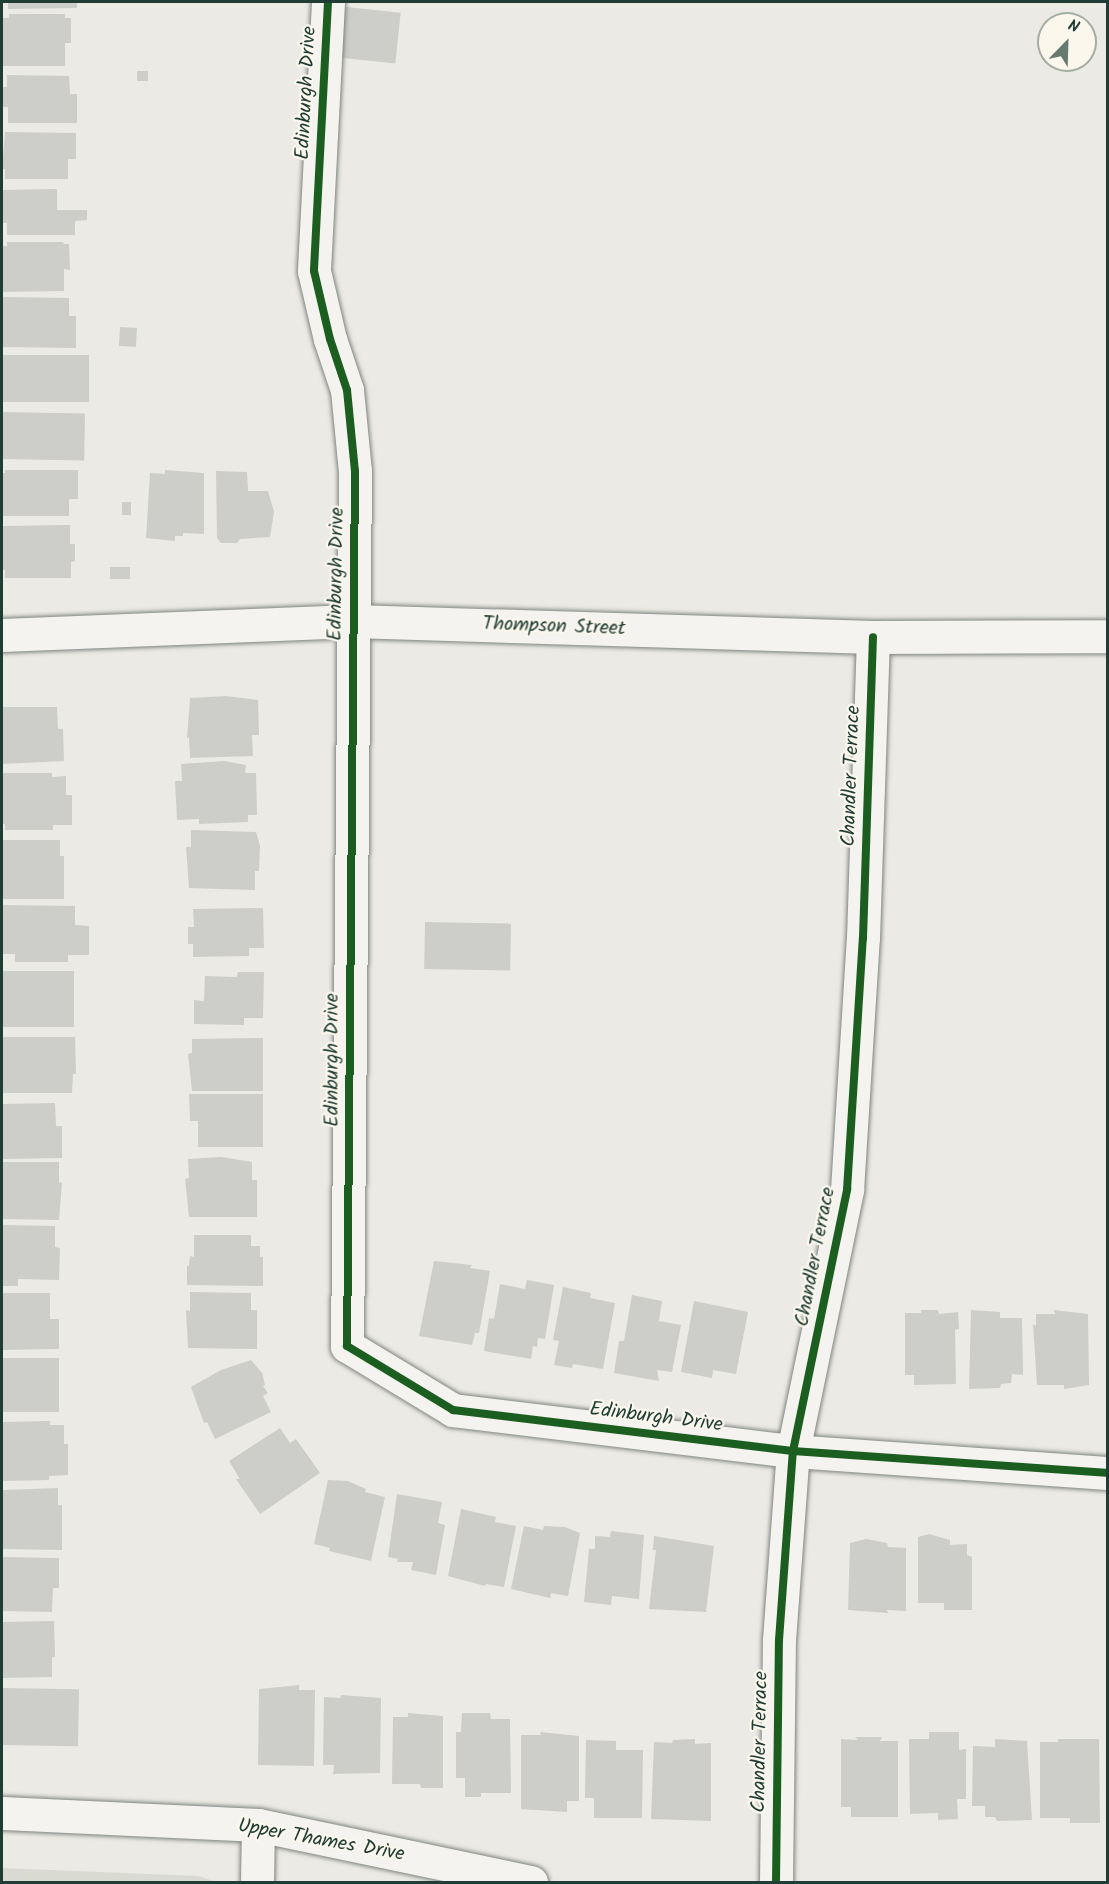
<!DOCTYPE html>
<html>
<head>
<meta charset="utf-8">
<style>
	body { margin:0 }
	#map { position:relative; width:1109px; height:1884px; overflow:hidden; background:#ebeae4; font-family:Kalam,sans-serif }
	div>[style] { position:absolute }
	.green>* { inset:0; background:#d9dbd2 }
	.building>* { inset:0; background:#cdceca; transform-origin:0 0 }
	.roads { filter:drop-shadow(0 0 2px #808581) drop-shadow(0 0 2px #808581) }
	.minor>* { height:33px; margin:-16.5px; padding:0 16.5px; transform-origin:16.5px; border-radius:16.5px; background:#f4f3ef }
	.cycleway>* { height:8px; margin:-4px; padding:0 4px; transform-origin:4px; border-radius:4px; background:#1b5e20 }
	span { translate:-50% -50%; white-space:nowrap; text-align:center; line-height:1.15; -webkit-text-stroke:4.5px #fbf7ec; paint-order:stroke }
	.street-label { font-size:20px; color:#1f3d34 }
	.frame { position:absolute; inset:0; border:3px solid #1f3d34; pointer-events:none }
	.north { position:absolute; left:1037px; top:12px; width:60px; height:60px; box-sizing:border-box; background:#fbf7ec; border:2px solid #a3ada2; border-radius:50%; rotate:23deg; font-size:16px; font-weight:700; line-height:24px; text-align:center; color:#1f3d34 }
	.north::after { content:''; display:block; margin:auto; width:21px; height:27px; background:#667a72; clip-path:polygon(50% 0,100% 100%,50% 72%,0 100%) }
</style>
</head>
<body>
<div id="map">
	<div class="green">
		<div style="clip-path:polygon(2px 1868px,198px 1876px,217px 1882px,2px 1882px)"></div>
	</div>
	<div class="building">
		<div style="clip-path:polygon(8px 2px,77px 2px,77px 8px,8px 9px)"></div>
		<div style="left:337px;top:6px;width:64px;height:51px;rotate:6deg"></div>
		<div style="clip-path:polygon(9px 14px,65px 14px,65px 18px,71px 18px,71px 43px,65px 43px,65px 66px,2px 66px,2px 18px,9px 18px)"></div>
		<div style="left:137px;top:71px;width:11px;height:10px"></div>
		<div style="clip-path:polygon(7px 75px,69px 76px,70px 94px,77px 94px,77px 123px,8px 123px,8px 107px,2px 107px,2px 87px,7px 87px)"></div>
		<div style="clip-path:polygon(5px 132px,76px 133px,76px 159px,68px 159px,68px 179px,5px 179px,5px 169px,2px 169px)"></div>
		<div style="clip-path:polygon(57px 189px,57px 210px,87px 210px,87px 220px,75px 221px,75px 235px,7px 235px,7px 223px,2px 223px,2px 190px)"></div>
		<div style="clip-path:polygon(7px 242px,63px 242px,64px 244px,69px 244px,70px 270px,64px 269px,64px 291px,2px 292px,2px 246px,7px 246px)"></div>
		<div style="clip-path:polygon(2px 297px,69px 298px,69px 316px,76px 316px,76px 348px,2px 347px)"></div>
		<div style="left:120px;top:327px;width:17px;height:19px;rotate:3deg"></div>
		<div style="left:89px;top:355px;width:47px;height:87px;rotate:90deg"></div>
		<div style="left:2px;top:412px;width:83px;height:47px;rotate:1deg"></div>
		<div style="clip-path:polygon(5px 470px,78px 470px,78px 499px,69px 499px,69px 516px,2px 516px,2px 473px,5px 473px)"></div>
		<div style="clip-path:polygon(165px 470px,204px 473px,204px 534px,183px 533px,183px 536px,175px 536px,175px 541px,146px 538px,150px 473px,165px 474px)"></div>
		<div style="clip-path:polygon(216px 471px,247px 472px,248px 491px,268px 491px,274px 512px,270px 537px,240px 539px,237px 543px,221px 543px,217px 538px)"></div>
		<div style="left:122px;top:502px;width:9px;height:13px"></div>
		<div style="clip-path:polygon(70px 525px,70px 544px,75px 544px,75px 561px,71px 562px,71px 578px,5px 578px,5px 570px,2px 570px,2px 526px)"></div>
		<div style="left:110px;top:567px;width:20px;height:12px"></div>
		<div style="clip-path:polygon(226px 696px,258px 700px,259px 735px,252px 735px,253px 756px,190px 758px,189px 737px,187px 739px,190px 698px)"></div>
		<div style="clip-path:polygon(2px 707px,57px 707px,58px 729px,63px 729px,64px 761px,2px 764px)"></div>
		<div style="clip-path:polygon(224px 761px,246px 765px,245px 773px,256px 773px,257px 815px,248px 815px,248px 822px,199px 824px,199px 819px,177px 820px,175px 781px,182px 781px,181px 764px)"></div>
		<div style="clip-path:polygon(2px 773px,52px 773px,52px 777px,66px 776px,66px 795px,72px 795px,72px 825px,53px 825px,53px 830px,5px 830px,5px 824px,2px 824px)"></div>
		<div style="clip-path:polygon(191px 830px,256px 832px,260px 846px,259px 871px,255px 871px,255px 890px,189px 888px,186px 847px,191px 847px)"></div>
		<div style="clip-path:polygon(2px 840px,60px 840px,60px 856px,64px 856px,64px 899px,2px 899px)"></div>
		<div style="clip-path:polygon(2px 905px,75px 906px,75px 925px,89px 926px,89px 955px,68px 955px,68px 962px,15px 962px,15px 954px,2px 954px)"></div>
		<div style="clip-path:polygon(263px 908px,264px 948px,249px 948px,249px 956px,193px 957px,193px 944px,188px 944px,188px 927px,194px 927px,193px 909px)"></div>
		<div style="left:425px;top:922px;width:86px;height:47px;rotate:1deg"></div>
		<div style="left:2px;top:971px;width:72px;height:56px"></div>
		<div style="clip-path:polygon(238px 972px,264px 972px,263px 1018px,244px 1018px,244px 1025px,194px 1024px,194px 1000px,204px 1001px,205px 976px,237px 977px)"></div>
		<div style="clip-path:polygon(2px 1037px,75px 1037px,76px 1074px,73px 1074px,72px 1093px,2px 1093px)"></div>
		<div style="clip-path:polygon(263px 1038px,263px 1091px,192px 1091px,188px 1054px,192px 1053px,192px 1039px)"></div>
		<div style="clip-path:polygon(189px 1094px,263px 1094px,263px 1147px,198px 1147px,198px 1121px,190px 1121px)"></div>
		<div style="clip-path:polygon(55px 1103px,56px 1126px,62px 1126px,62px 1158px,2px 1159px,2px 1104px)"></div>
		<div style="clip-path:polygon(221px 1157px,252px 1162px,252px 1180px,257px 1180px,257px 1217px,189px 1217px,185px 1179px,189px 1178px,188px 1159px)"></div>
		<div style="clip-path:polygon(2px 1162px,59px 1162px,59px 1182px,62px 1183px,59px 1220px,2px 1219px)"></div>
		<div style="clip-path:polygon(2px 1225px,55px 1226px,55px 1247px,60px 1248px,59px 1280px,18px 1279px,18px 1286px,2px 1286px)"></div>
		<div style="clip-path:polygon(194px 1235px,251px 1235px,251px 1246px,260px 1246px,260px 1257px,263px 1257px,263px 1286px,187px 1285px,187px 1266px,189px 1266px,190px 1256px,194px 1257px)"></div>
		<div style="clip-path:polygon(434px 1261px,472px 1265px,470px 1268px,490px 1271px,479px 1333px,475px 1333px,472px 1345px,419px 1336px)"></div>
		<div style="clip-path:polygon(527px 1280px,554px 1285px,545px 1339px,538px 1338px,537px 1347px,533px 1346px,531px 1359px,484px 1351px,489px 1318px,494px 1319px,500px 1284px,525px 1289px)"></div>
		<div style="clip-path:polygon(563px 1287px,591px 1293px,590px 1298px,615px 1303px,603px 1369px,573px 1364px,572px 1368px,554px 1365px,559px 1341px,553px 1340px)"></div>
		<div style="clip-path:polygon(190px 1292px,251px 1293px,251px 1310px,257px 1310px,257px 1349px,188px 1348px,186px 1310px,190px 1311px)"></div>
		<div style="clip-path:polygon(2px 1293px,50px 1293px,50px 1319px,59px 1319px,59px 1349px,2px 1350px)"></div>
		<div style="clip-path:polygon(632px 1295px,662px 1301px,659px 1321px,681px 1325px,672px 1372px,657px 1370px,659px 1381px,614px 1373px,619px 1341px,624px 1341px)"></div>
		<div style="clip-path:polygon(694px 1301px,748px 1312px,736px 1374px,713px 1370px,712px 1378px,681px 1372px)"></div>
		<div style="clip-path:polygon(921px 1310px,938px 1310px,939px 1314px,958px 1312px,959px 1329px,955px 1330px,956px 1384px,914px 1385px,914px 1375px,905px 1375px,905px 1313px,921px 1313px)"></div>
		<div style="clip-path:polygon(971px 1310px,1000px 1312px,1000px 1318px,1022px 1318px,1023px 1375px,1012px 1374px,1011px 1383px,1001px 1384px,1000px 1388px,969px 1389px)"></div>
		<div style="clip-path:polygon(1054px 1310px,1088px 1314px,1089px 1385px,1064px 1389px,1064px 1385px,1037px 1385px,1033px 1324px,1036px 1326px,1036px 1314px,1055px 1314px)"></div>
		<div style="left:2px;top:1358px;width:57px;height:54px"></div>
		<div style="clip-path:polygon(251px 1360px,262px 1373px,265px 1385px,263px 1386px,268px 1393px,263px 1396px,271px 1412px,215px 1439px,207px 1422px,204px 1423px,191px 1387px,221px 1370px)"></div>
		<div style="clip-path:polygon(50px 1421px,50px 1425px,64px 1425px,64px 1444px,68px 1444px,68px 1475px,49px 1476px,49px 1480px,2px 1481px,2px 1422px)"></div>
		<div style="clip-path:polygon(280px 1428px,290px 1443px,296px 1439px,320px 1473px,260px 1514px,236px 1479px,240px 1479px,229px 1461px)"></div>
		<div style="clip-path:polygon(328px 1480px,348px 1481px,366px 1489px,365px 1492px,385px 1497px,371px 1561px,329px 1551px,330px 1548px,314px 1544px)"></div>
		<div style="clip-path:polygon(58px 1488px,58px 1505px,62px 1505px,62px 1550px,2px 1549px,2px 1490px)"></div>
		<div style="clip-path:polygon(397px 1494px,442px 1502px,438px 1523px,445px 1525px,436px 1575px,411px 1570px,413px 1562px,397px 1562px,398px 1559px,388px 1557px)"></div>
		<div style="clip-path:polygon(461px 1509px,496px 1517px,495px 1522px,516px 1526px,504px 1587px,486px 1584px,485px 1586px,448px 1576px)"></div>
		<div style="clip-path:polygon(524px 1526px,543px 1530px,544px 1526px,565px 1527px,580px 1533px,568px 1596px,551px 1593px,550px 1598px,511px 1589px)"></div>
		<div style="clip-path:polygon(611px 1531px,644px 1535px,639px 1599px,612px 1596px,611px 1605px,584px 1602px,589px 1549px,595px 1549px,595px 1536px,610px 1537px)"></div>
		<div style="clip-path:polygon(929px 1534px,950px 1540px,950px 1545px,967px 1544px,967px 1555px,972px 1557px,972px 1610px,944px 1610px,944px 1603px,918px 1603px,918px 1537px)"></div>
		<div style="clip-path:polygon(654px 1536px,714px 1546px,706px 1612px,649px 1609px,656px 1550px,653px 1550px)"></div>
		<div style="clip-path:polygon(866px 1539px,887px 1543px,888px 1547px,906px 1548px,906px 1611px,887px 1610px,888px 1613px,848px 1610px,850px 1543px)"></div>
		<div style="clip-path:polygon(2px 1557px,59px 1558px,59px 1588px,53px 1588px,52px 1612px,2px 1611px)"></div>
		<div style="clip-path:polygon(54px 1621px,55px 1657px,52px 1657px,52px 1677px,2px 1678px,2px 1622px)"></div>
		<div style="clip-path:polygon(299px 1685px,299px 1690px,315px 1690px,314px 1766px,258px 1765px,259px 1689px)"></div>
		<div style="left:2px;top:1688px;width:77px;height:57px;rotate:1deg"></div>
		<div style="clip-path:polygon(341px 1695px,381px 1698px,380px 1773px,333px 1774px,334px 1765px,323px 1765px,324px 1697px,340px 1698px)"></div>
		<div style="clip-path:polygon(408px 1713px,443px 1716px,443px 1788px,421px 1788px,420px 1784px,392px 1784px,393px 1717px,408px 1717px)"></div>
		<div style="clip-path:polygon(462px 1713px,490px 1713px,491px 1719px,510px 1719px,511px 1793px,481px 1793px,481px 1797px,465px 1797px,465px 1778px,456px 1778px,456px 1732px,461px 1732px)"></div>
		<div style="clip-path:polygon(540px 1732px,579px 1736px,579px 1801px,567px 1801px,567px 1812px,521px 1809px,521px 1735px,541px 1735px)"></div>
		<div style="clip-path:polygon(929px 1732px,959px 1732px,959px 1750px,966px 1749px,966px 1799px,957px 1799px,958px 1819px,938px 1820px,938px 1813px,910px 1814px,909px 1739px,929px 1739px)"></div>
		<div style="clip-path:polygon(855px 1737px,882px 1737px,880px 1741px,898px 1741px,898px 1817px,851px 1817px,851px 1807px,841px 1807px,841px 1739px,858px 1740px)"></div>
		<div style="clip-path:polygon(695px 1739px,695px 1744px,711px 1743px,711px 1821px,651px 1819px,654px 1742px,672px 1743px,673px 1740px)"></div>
		<div style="clip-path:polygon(995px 1739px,1027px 1741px,1032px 1820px,997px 1821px,995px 1817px,985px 1817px,985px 1806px,972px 1806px,973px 1746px,995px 1747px)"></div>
		<div style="clip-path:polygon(1058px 1739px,1099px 1739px,1100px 1823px,1070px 1823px,1070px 1818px,1040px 1818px,1040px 1742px,1058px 1742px)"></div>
		<div style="clip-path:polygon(586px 1740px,616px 1741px,616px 1750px,643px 1750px,642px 1818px,594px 1818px,594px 1798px,585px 1798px)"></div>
	</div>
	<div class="roads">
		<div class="minor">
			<div style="left:328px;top:2px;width:269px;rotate:93deg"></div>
			<div style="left:314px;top:271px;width:70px;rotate:76.8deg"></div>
			<div style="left:330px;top:339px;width:54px;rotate:71.6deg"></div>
			<div style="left:347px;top:390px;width:81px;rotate:84.4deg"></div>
			<div style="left:355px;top:471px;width:875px;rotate:90.52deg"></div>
			<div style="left:347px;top:1346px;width:124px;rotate:31.1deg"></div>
			<div style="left:453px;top:1410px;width:342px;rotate:6.9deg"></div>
			<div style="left:793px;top:1451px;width:316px;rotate:4deg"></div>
			<div style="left:2px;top:635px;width:350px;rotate:-2.3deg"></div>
			<div style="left:352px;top:621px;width:521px;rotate:1.76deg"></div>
			<div style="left:873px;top:637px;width:235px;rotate:-0.2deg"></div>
			<div style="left:2px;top:1813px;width:256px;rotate:2.7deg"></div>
			<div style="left:258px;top:1825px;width:279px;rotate:11.8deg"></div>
			<div style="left:257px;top:1882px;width:57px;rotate:-89deg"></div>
			<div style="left:776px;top:1882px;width:242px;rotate:-89.3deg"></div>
			<div style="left:779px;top:1640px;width:190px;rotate:-85.8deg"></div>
			<div style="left:793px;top:1451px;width:267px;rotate:-78.3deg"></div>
			<div style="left:847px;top:1190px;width:253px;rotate:-86.4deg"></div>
			<div style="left:863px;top:938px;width:301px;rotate:-88.1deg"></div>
		</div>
	</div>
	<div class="cycleway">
		<div style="left:328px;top:2px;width:269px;rotate:93deg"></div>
		<div style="left:314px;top:271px;width:70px;rotate:76.8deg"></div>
		<div style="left:330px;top:339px;width:54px;rotate:71.6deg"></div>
		<div style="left:347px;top:390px;width:81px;rotate:84.4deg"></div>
		<div style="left:355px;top:471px;width:875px;rotate:90.52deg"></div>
		<div style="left:347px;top:1346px;width:124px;rotate:31.1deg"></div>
		<div style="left:453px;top:1410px;width:342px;rotate:6.9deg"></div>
		<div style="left:793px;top:1451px;width:316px;rotate:4deg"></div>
		<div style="left:776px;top:1882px;width:242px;rotate:-89.3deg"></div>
		<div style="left:779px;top:1640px;width:190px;rotate:-85.8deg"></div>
		<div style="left:793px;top:1451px;width:267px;rotate:-78.3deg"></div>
		<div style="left:847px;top:1190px;width:253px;rotate:-86.4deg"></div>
		<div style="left:863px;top:938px;width:301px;rotate:-88.1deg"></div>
	</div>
	<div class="street-label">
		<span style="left:307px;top:93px;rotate:-87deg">Edinburgh Drive</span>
		<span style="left:337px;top:574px;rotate:-89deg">Edinburgh Drive</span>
		<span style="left:554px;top:627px;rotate:2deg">Thompson Street</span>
		<span style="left:852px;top:776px;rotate:-88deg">Chandler Terrace</span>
		<span style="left:333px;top:1060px;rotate:-90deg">Edinburgh Drive</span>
		<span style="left:816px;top:1257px;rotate:-79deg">Chandler Terrace</span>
		<span style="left:656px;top:1418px;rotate:7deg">Edinburgh Drive</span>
		<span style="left:761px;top:1742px;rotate:-89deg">Chandler Terrace</span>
		<span style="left:321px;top:1841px;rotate:10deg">Upper Thames Drive</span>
	</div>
	<div class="frame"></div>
	<div class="north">N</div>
</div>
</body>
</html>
